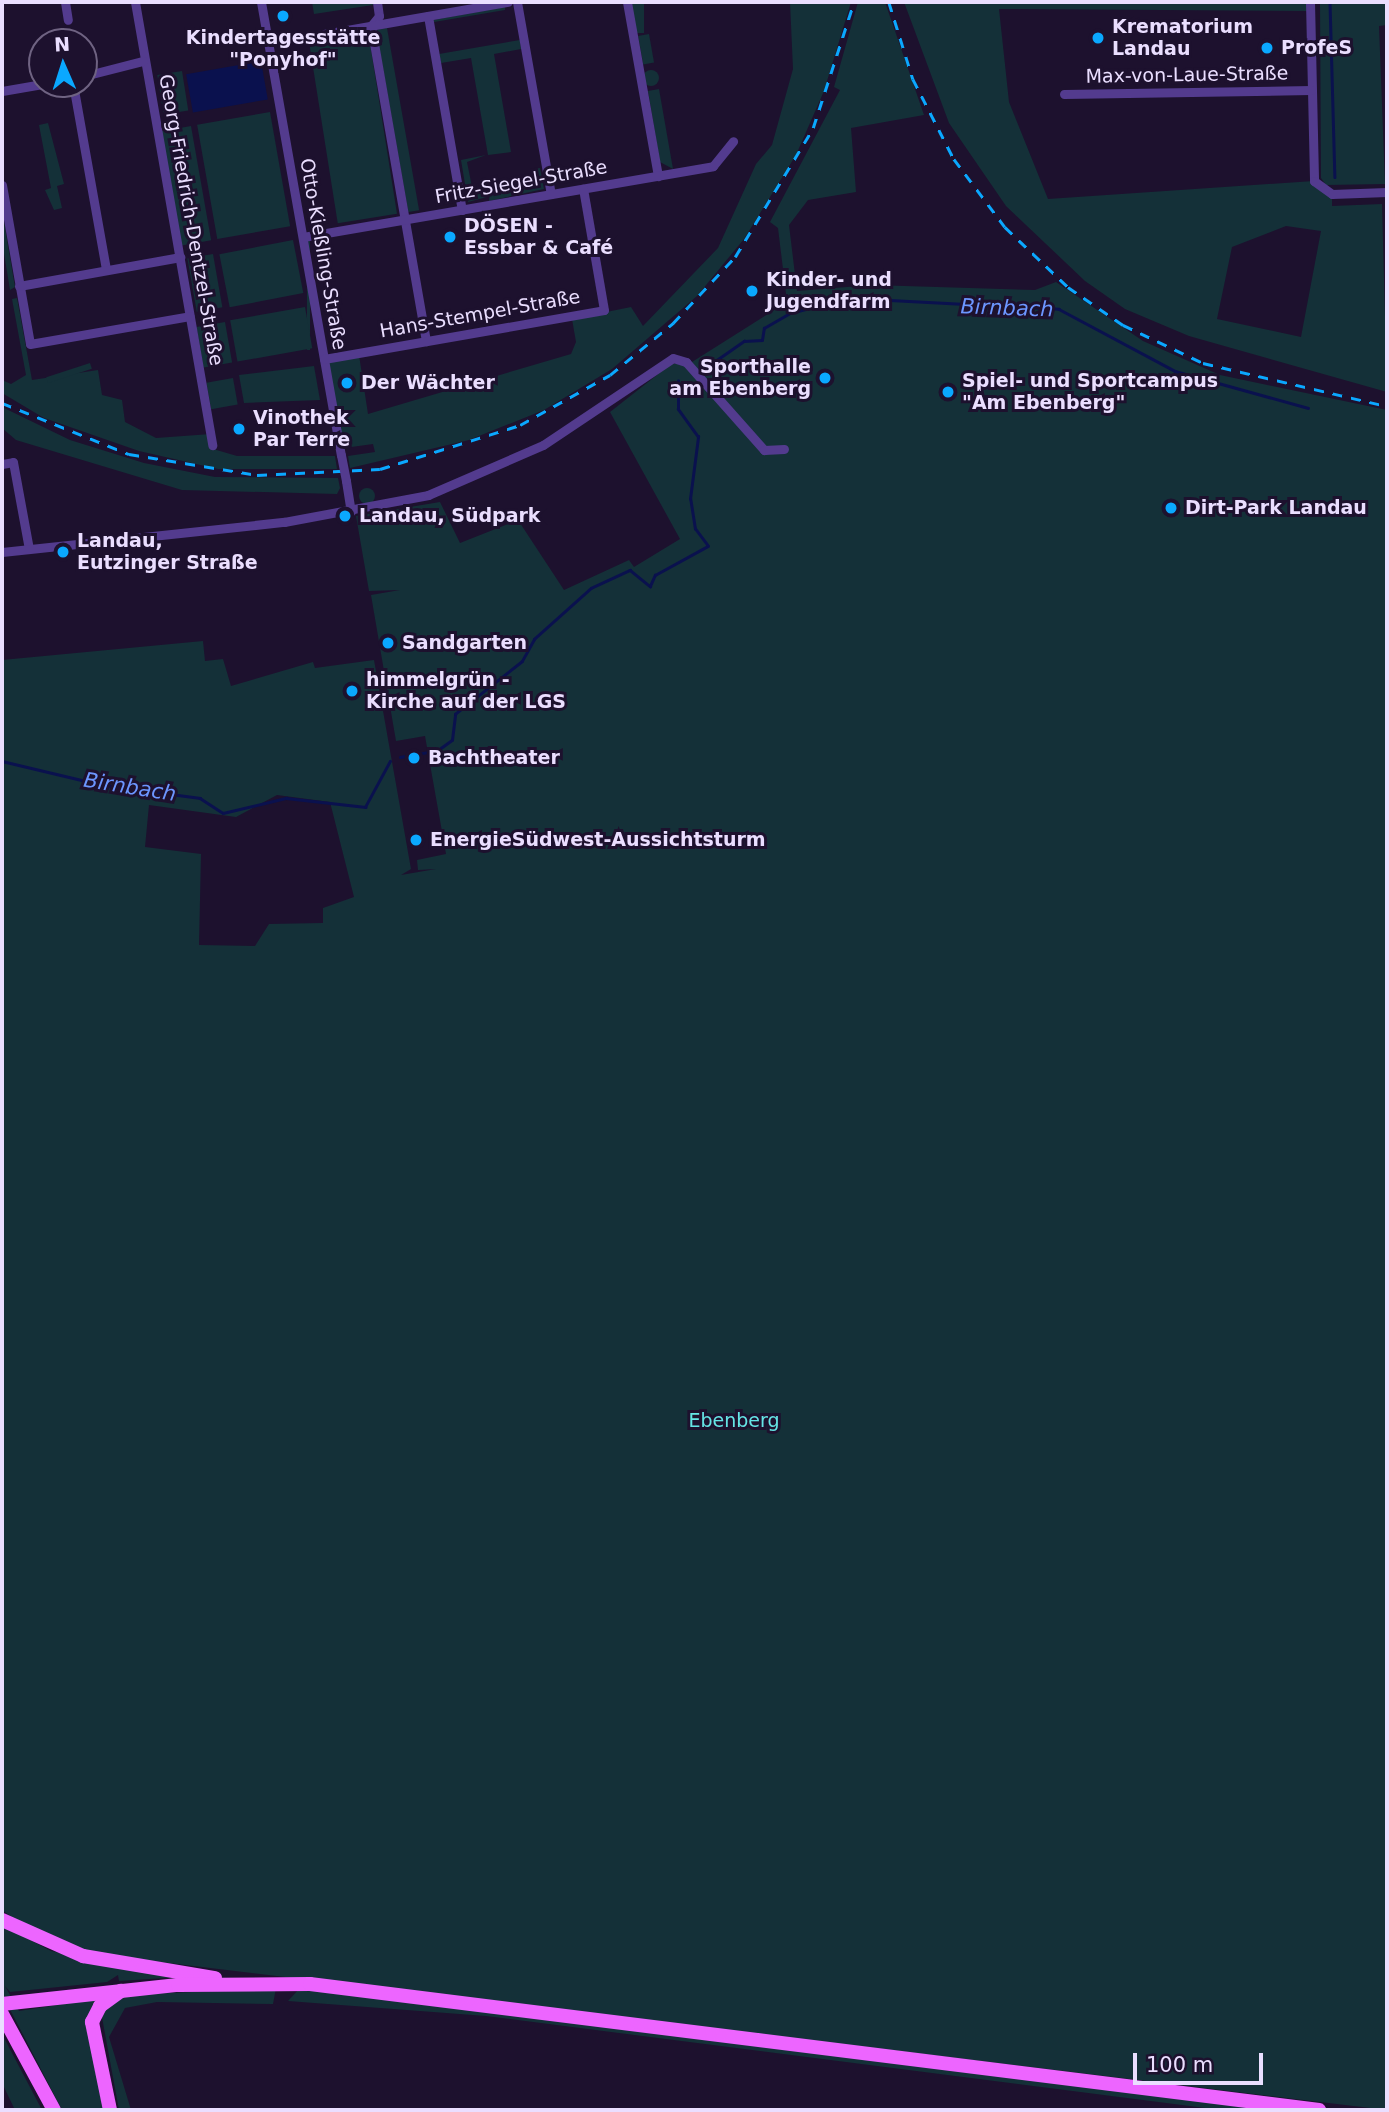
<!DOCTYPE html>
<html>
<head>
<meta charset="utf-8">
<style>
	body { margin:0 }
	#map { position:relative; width:1389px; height:2112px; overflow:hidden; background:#1d112e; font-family:"DejaVu Sans",sans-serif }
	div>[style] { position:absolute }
	.green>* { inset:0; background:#143038; transform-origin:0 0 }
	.round { border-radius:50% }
	.water>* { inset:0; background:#0a114e; transform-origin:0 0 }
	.stream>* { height:2.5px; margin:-1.25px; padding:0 1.25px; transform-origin:1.25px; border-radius:1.25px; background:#0a114e }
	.street>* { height:9px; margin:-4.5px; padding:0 4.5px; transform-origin:4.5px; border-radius:4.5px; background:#533b8e }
	.primary>* { height:14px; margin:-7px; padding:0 7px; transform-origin:7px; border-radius:7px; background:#ed65ff }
	.rail>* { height:2.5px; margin-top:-1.25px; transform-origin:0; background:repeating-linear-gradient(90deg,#0aa8ff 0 10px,transparent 0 19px) }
	.street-bridge>* { height:9px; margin:-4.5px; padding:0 4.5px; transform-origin:4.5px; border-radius:4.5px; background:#533b8e }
	.dots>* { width:19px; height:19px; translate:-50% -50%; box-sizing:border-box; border:4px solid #1d112e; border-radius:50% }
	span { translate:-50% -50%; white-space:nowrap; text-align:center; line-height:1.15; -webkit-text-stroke:6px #1d112e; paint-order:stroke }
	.poi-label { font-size:19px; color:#eadeff; font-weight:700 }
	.left { translate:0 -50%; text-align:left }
	.right { translate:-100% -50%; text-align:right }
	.street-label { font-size:19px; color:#eadeff }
	.park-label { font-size:19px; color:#65e4e5 }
	.water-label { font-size:21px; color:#6c96ff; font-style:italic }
	.frame { position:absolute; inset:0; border:4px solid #eadeff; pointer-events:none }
	.north { position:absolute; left:28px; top:28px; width:70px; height:70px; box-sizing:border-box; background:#1d112e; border:2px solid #6f6382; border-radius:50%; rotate:357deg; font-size:19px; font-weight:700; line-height:28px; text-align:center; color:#eadeff }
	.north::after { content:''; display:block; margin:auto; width:24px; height:32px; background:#0aa8ff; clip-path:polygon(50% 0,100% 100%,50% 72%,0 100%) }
	.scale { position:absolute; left:1133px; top:2053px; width:130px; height:32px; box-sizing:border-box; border:4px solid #eadeff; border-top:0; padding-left:9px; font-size:21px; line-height:24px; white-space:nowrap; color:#eadeff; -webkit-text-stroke:5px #1d112e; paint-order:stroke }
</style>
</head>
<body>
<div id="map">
	<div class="green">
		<div style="clip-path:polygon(312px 2px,373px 2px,373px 5px,314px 14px)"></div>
		<div style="left:632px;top:2px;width:12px;height:31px"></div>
		<div style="clip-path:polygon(790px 2px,851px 2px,824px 91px,796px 155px,744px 239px,697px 296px,612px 369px,544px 410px,469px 440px,350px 468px,348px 456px,375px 452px,373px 444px,344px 448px,328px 360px,359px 355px,368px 414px,571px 354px,576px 342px,572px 319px,631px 307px,643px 326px,718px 248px,756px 164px,772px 145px,793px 69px)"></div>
		<div style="clip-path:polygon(evenodd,858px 2px,885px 2px,924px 115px,851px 128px,856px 192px,808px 200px,789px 225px,797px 291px,872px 285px,1035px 290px,1056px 282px,1143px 341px,1220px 375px,1387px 410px,1387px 2110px,152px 1961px,81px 1950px,30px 1930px,2px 1910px,2px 660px,203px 641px,205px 661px,223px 659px,231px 686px,313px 662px,315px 668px,374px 660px,411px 869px,401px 875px,436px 869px,418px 870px,417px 860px,446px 854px,425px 736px,396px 741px,371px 595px,400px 590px,369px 591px,356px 516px,440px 502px,460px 543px,518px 520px,564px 590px,629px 560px,634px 567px,680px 539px,610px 412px,671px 364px,692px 362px,787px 302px,778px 228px,770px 222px,840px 90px,834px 87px,858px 2px,277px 795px,330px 802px,354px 897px,323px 908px,323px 923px,269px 924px,255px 946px,199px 945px,201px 854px,145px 847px,149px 805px,236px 817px,277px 795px)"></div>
		<div style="clip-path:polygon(evenodd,904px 2px,1310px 2px,1309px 11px,999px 9px,1009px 102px,1048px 199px,1314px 181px,1332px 194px,1332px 206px,1382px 204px,1387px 392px,1189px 336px,1125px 309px,1085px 281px,1006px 206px,949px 123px,904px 2px,1286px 226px,1321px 231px,1301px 337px,1217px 319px,1232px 247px,1286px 226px)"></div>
		<div style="clip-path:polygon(1320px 2px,1387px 2px,1387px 25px,1379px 26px,1385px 184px,1326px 185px,1321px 178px)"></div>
		<div style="clip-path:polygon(505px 7px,505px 10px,434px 22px,433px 20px)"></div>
		<div style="left:387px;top:28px;width:185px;height:11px;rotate:80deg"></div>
		<div style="left:649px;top:34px;width:29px;height:11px;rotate:80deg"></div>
		<div style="left:369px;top:37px;width:179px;height:60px;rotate:81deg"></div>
		<div style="clip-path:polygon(520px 40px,521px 49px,494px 54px,511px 152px,488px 155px,471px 58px,441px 63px,439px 54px)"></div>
		<div class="round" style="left:643px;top:70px;width:16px;height:16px"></div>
		<div style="left:182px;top:71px;width:40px;height:25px;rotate:81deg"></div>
		<div style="clip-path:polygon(659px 89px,673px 169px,660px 162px,648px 91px)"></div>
		<div style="left:270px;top:112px;width:116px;height:74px;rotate:80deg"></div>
		<div style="clip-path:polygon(48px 123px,64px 184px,57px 186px,62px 208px,54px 210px,45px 190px,51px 188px,39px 125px)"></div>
		<div style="left:191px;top:126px;width:116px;height:30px;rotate:80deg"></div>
		<div style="clip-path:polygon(486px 155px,467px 162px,473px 192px,486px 190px,487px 197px,468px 202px,461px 160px)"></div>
		<div style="clip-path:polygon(540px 168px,544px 189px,489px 201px,490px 189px,536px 181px,534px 169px)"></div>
		<div style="clip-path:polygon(2px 210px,15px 287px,10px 290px,2px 241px)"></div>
		<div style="left:307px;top:237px;width:3px;height:113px"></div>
		<div style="left:293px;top:240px;width:54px;height:75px;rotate:79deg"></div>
		<div style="left:213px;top:254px;width:54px;height:26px;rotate:80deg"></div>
		<div style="clip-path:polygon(17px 298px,32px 380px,98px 370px,102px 395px,122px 400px,125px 422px,156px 438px,211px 434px,213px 449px,237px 456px,335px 456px,337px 469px,218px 469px,139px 451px,44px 418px,2px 393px,2px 380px,11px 384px,26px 375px,12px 299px)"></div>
		<div style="left:305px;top:307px;width:42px;height:76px;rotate:80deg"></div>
		<div style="left:225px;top:322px;width:41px;height:29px;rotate:80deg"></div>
		<div style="left:90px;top:363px;width:6px;height:46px;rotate:72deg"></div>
		<div style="clip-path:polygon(314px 366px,320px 400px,244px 403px,239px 375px)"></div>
		<div style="left:233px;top:378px;width:27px;height:27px;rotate:80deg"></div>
		<div style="clip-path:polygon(2px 407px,70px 440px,144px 463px,215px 477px,338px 478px,340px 488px,337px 494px,182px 490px,16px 440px,2px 428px)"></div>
		<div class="round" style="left:359px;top:488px;width:16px;height:16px"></div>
		<div style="clip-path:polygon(2px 1925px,51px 1951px,181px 1977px,119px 1981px,118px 1975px,107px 1982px,10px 1992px,5px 1986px,19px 2011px,102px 1998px,88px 2025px,107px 2110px,62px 2110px,2px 1994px)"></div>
		<div style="clip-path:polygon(276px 1988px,273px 2004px,157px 2002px,125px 2008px,109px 2037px,131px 2110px,119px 2110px,101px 2012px,127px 1995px)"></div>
		<div style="clip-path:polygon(299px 1989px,1271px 2110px,1221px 2110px,486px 2016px,288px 2001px)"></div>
		<div style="clip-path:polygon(2px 2034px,42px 2110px,15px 2110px,2px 2083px)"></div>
	</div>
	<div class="water">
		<div style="left:261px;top:61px;width:39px;height:76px;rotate:80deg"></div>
	</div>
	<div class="stream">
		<div style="left:1330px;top:2px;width:175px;rotate:88.4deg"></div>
		<div style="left:708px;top:366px;width:44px;rotate:-34.8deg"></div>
		<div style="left:744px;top:341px;width:18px;rotate:-3deg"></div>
		<div style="left:762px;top:340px;width:12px;rotate:-81deg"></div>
		<div style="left:764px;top:328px;width:30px;rotate:-30deg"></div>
		<div style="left:790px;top:313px;width:32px;rotate:-14deg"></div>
		<div style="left:821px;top:305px;width:69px;rotate:-4.1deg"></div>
		<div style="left:890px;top:300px;width:169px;rotate:3deg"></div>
		<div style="left:1059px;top:309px;width:132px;rotate:28.1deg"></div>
		<div style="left:1175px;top:371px;width:138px;rotate:15.5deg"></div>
		<div style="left:400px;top:757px;width:39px;rotate:-10deg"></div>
		<div style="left:438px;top:750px;width:17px;rotate:-36deg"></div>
		<div style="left:452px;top:740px;width:26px;rotate:-83deg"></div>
		<div style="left:455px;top:714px;width:85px;rotate:-38.3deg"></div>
		<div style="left:522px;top:661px;width:25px;rotate:-61deg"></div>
		<div style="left:534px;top:639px;width:76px;rotate:-41.8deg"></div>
		<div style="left:591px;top:588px;width:43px;rotate:-24.8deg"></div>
		<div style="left:630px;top:570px;width:26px;rotate:39deg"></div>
		<div style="left:650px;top:586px;width:12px;rotate:-66deg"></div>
		<div style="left:655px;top:575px;width:60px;rotate:-28.7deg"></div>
		<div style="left:708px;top:546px;width:21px;rotate:-127deg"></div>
		<div style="left:695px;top:529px;width:30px;rotate:-99deg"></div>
		<div style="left:690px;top:499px;width:63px;rotate:-82.6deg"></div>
		<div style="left:698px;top:437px;width:34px;rotate:-126deg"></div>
		<div style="left:678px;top:409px;width:28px;rotate:-90deg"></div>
		<div style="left:2px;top:761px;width:104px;rotate:13.4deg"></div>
		<div style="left:103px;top:785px;width:98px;rotate:7.6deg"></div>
		<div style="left:200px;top:798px;width:27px;rotate:33deg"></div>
		<div style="left:223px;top:813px;width:65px;rotate:-13.4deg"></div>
		<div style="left:286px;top:798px;width:80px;rotate:6.5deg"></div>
		<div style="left:365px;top:807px;width:52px;rotate:-61.5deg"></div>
	</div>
	<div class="street">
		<div style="left:65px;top:2px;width:18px;rotate:81deg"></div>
		<div style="left:135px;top:2px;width:450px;rotate:80.1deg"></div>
		<div style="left:261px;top:2px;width:460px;rotate:80deg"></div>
		<div style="left:377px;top:2px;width:14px;rotate:82deg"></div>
		<div style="left:379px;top:16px;width:13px;rotate:129deg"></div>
		<div style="left:371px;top:26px;width:320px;rotate:80.1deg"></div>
		<div style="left:517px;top:2px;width:195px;rotate:80deg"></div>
		<div style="left:627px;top:2px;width:177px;rotate:79.9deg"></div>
		<div style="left:1310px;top:2px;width:179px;rotate:88.7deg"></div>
		<div style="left:1314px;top:181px;width:22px;rotate:36deg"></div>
		<div style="left:1332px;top:194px;width:55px;rotate:-2.1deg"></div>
		<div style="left:428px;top:16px;width:197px;rotate:80.1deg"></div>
		<div style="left:301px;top:38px;width:210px;rotate:-9.9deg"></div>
		<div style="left:84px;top:76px;width:61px;rotate:-14.3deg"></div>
		<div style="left:73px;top:84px;width:188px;rotate:79.9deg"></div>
		<div style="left:2px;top:91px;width:41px;rotate:-9.9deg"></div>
		<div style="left:1064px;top:94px;width:247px;rotate:-0.9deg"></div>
		<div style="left:2px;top:185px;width:161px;rotate:80deg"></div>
		<div style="left:30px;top:344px;width:162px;rotate:-9.9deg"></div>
		<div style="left:303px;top:237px;width:416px;rotate:-9.8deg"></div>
		<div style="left:713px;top:166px;width:32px;rotate:-51deg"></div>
		<div style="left:19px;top:286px;width:164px;rotate:-10.2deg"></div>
		<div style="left:324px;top:359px;width:284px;rotate:-9.9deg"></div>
		<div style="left:604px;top:310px;width:123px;rotate:-99.8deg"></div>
		<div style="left:2px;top:464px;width:11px;rotate:-10deg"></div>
		<div style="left:13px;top:462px;width:88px;rotate:79.6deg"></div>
		<div style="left:346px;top:481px;width:31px;rotate:81deg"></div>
		<div style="left:2px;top:552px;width:284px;rotate:-6.1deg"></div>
		<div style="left:284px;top:522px;width:147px;rotate:-10.6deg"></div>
		<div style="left:428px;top:495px;width:125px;rotate:-23.5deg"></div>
		<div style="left:543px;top:445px;width:156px;rotate:-33.8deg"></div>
		<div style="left:673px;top:358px;width:14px;rotate:17deg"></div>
		<div style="left:686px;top:362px;width:118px;rotate:48.4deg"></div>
		<div style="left:764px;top:450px;width:20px;rotate:-3deg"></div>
	</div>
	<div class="primary">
		<div style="left:2px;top:1920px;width:89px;rotate:24deg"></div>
		<div style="left:83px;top:1956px;width:134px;rotate:9.5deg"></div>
		<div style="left:2px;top:2004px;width:177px;rotate:-6.2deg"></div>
		<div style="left:178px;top:1985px;width:132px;rotate:-0.4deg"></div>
		<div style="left:310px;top:1984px;width:1017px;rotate:7.12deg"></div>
		<div style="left:2px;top:2014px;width:109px;rotate:61.6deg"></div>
		<div style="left:110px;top:2110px;width:90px;rotate:-101.6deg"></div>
		<div style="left:92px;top:2022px;width:18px;rotate:-63deg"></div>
		<div style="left:100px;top:2006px;width:26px;rotate:-36deg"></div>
	</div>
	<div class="rail">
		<div style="left:889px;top:2px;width:81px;rotate:72.7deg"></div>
		<div style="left:913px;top:79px;width:90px;rotate:62.9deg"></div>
		<div style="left:954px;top:159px;width:85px;rotate:53.1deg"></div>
		<div style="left:1005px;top:227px;width:87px;rotate:43.6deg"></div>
		<div style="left:1068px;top:287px;width:67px;rotate:34.6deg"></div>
		<div style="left:1123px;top:325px;width:89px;rotate:25.4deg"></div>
		<div style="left:1203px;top:363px;width:189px;rotate:13.2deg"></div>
		<div style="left:2px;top:403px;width:137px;rotate:21.9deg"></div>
		<div style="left:129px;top:454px;width:130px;rotate:9.3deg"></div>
		<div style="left:257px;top:475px;width:123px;rotate:-2.8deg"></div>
		<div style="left:380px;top:469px;width:147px;rotate:-17.4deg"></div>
		<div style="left:520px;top:425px;width:103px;rotate:-29.1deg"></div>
		<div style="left:610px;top:375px;width:82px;rotate:-39.5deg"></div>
		<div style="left:673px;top:323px;width:91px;rotate:-46.8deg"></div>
		<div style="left:735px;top:257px;width:151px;rotate:-58.8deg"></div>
		<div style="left:813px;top:128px;width:133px;rotate:-72deg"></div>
	</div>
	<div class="street-bridge">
		<div style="left:341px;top:455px;width:26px;rotate:79deg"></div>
	</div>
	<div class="dots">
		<div style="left:283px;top:16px;background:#0aa8ff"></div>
		<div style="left:1098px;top:38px;background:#0aa8ff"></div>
		<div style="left:1267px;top:48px;background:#0aa8ff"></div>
		<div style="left:450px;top:237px;background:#0aa8ff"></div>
		<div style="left:752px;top:291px;background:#0aa8ff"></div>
		<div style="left:825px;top:378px;background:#0aa8ff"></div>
		<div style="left:347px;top:383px;background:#0aa8ff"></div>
		<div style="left:948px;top:392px;background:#0aa8ff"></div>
		<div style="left:239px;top:429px;background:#0aa8ff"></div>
		<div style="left:1171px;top:508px;background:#0aa8ff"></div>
		<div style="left:345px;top:516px;background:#0aa8ff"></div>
		<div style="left:63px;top:552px;background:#0aa8ff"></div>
		<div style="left:388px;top:643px;background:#0aa8ff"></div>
		<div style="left:352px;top:691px;background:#0aa8ff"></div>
		<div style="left:414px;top:758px;background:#0aa8ff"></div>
		<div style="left:416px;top:840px;background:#0aa8ff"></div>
	</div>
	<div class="poi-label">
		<span class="left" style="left:1112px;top:38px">Krematorium<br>Landau</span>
		<span style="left:283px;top:49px">Kindertagesstätte<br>"Ponyhof"</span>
		<span class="left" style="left:1281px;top:48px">ProfeS</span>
		<span class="left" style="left:464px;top:237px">DÖSEN -<br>Essbar &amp; Café</span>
		<span class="left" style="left:766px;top:291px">Kinder- und<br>Jugendfarm</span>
		<span class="right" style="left:811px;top:378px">Sporthalle<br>am Ebenberg</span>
		<span class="left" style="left:962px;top:392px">Spiel- und Sportcampus<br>"Am Ebenberg"</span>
		<span class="left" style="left:361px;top:383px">Der Wächter</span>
		<span class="left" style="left:253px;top:429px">Vinothek<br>Par Terre</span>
		<span class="left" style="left:1185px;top:508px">Dirt-Park Landau</span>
		<span class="left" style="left:359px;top:516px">Landau, Südpark</span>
		<span class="left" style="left:77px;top:552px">Landau,<br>Eutzinger Straße</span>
		<span class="left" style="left:402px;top:643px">Sandgarten</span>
		<span class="left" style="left:366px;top:691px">himmelgrün -<br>Kirche auf der LGS</span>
		<span class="left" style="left:428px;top:758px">Bachtheater</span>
		<span class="left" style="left:430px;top:840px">EnergieSüdwest-Aussichtsturm</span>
	</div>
	<div class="street-label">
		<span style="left:1187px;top:75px;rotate:-1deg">Max-von-Laue-Straße</span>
		<span style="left:521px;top:182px;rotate:-10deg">Fritz-Siegel-Straße</span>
		<span style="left:191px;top:220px;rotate:80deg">Georg-Friedrich-Dentzel-Straße</span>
		<span style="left:323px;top:254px;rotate:80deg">Otto-Kießling-Straße</span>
		<span style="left:480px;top:314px;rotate:-10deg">Hans-Stempel-Straße</span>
	</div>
	<div class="park-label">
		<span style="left:734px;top:1421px">Ebenberg</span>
	</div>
	<div class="water-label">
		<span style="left:1007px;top:308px;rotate:2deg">Birnbach</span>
		<span style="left:130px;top:787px;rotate:9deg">Birnbach</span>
	</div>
	<div class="frame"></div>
	<div class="north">N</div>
	<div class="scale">100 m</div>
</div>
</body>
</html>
